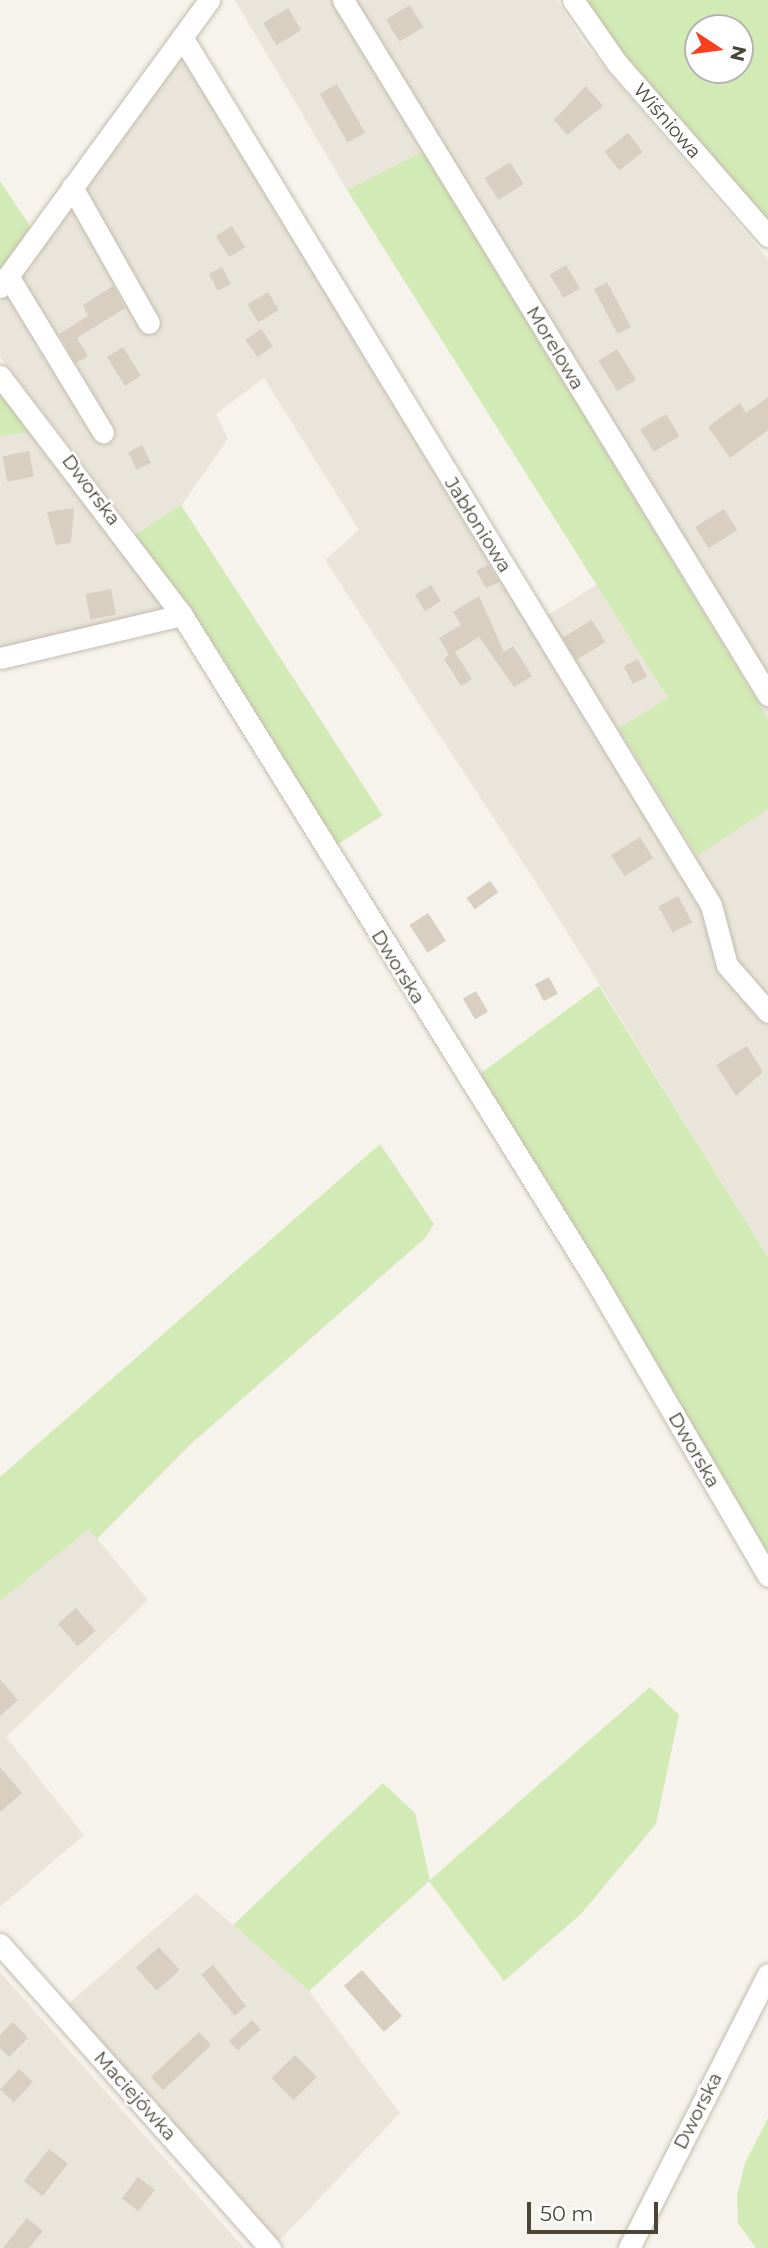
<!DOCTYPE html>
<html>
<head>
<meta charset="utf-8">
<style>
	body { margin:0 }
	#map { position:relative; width:768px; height:2248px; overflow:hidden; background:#f6f3ec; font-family:Montserrat,sans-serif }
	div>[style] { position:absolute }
	.residential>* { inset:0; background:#eae5da }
	.green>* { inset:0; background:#d2eab5; transform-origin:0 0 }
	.building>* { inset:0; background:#d8cfc1; transform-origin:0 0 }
	.roads { filter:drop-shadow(0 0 2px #c2bbae) drop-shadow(0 0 2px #c2bbae) }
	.minor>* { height:21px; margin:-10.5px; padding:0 10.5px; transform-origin:10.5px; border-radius:10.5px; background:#fff }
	span { translate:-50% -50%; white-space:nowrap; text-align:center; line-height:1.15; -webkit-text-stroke:5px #fff; paint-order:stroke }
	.street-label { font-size:19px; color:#4b4439 }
	.north { position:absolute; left:684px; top:14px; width:70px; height:70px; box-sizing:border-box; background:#fff; border:2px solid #b7b4b0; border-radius:50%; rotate:103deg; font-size:19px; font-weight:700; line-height:28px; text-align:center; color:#4b4439 }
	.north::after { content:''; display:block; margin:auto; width:24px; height:32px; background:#fc3f1d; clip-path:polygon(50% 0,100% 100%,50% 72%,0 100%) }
	.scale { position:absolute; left:527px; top:2202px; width:131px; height:32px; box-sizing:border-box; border:4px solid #4b4439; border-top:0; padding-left:9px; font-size:21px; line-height:24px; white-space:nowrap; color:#4b4439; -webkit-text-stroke:5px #fff; paint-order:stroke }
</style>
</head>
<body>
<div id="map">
	<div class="residential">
		<div style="clip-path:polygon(235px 0,557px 0,582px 41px,768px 259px,768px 719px,424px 151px,347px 190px)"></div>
		<div style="clip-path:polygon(189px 39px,542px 619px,598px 584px,668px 698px,620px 729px,697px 856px,768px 809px,768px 1257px,546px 898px,325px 560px,359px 530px,264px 378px,216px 414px,228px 439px,150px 550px,0 357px,0 302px)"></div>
		<div style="clip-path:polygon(31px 432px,173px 617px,0 658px,0 436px)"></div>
		<div style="clip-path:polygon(89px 1529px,148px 1600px,6px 1737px,84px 1835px,0 1907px,0 1601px)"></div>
		<div style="clip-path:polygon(196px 1893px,309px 1991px,400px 2113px,278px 2242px,68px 2004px)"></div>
		<div style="clip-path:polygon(0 1972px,197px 2195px,244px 2248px,0 2248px)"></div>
	</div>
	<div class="green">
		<div style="clip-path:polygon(evenodd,584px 0,768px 0,768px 224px,627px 65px,584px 0,698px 28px,740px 28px,740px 70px,698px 70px,698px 28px)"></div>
		<div style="clip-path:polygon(424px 151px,768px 719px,768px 809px,697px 856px,619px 728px,668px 698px,347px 190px)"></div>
		<div style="clip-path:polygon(0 181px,34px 232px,0 276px)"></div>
		<div style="clip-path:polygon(0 393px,31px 432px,0 436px)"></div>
		<div style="left:181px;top:505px;width:370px;height:55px;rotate:57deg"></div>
		<div style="clip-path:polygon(599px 986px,768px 1257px,768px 1564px,473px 1079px)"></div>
		<div style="clip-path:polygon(380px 1144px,434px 1224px,425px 1238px,192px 1443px,97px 1539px,89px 1529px,0 1601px,0 1477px)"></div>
		<div style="clip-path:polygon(650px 1687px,679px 1715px,656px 1824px,581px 1914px,504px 1981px,429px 1881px,309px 1991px,233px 1925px,383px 1783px,415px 1813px,430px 1880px)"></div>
		<div style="clip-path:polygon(768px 2118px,768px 2248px,756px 2248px,738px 2223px,737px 2196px,745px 2163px)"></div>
	</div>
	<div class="building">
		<div style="left:410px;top:5px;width:26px;height:28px;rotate:59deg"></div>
		<div style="left:288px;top:8px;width:26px;height:29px;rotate:59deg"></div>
		<div style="left:337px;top:84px;width:56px;height:20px;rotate:60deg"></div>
		<div style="clip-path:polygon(586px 86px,603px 106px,567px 135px,554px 120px)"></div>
		<div style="left:628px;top:133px;width:24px;height:30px;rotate:52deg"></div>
		<div style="left:510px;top:162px;width:26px;height:30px;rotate:58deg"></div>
		<div style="left:232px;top:226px;width:25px;height:19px;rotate:58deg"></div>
		<div style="left:566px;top:265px;width:27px;height:19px;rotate:59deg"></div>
		<div style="left:222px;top:267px;width:19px;height:15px;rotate:62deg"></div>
		<div style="left:607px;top:282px;width:51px;height:15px;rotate:62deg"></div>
		<div style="clip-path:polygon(113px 286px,125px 308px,77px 338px,88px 356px,76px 363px,59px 334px,88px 316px,83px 305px)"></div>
		<div style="left:268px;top:292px;width:21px;height:24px;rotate:59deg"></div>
		<div style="left:261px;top:329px;width:21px;height:19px;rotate:55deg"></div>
		<div style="left:123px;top:347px;width:34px;height:19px;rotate:58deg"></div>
		<div style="left:617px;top:349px;width:36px;height:22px;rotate:58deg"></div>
		<div style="clip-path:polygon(768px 397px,768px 430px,730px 458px,708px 427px,740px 403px,746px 413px)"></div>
		<div style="left:666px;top:414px;width:26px;height:30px;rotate:59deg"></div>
		<div style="left:142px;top:445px;width:20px;height:16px;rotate:63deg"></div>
		<div style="left:29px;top:451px;width:26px;height:27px;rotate:79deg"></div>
		<div style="clip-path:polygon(74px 508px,71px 543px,56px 545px,47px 512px)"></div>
		<div style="left:724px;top:509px;width:25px;height:34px;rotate:58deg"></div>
		<div style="clip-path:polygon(488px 565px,499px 582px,486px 588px,476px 571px)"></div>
		<div style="left:431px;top:585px;width:19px;height:19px;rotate:58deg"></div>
		<div style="left:111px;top:589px;width:26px;height:26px;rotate:79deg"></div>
		<div style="clip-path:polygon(479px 596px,504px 652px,513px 646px,532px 676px,514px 687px,479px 637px,455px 652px,472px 679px,461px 686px,444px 659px,449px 655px,439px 638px,461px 625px,453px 612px)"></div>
		<div style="left:592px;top:620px;width:26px;height:34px;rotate:59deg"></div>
		<div style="left:638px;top:659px;width:20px;height:16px;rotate:63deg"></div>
		<div style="left:640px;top:837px;width:25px;height:34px;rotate:58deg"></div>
		<div style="left:490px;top:881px;width:14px;height:29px;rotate:54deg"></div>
		<div style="left:678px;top:896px;width:30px;height:22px;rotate:62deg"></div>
		<div style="left:428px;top:913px;width:33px;height:22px;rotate:57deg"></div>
		<div style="left:549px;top:977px;width:19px;height:16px;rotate:62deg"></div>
		<div style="left:476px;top:991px;width:24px;height:15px;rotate:60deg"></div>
		<div style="clip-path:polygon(747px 1046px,763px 1072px,736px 1096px,716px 1065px)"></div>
		<div style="left:76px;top:1608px;width:30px;height:24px;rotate:49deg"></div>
		<div style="clip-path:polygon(0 1679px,18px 1700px,0 1716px)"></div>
		<div style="clip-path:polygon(0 1767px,22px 1793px,0 1812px)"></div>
		<div style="left:159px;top:1947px;width:31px;height:31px;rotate:48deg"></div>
		<div style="left:213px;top:1965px;width:53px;height:15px;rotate:51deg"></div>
		<div style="left:362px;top:1970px;width:61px;height:24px;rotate:49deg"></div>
		<div style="left:252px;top:2020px;width:13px;height:31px;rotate:48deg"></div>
		<div style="clip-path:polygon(13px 2022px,28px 2038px,9px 2057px,0 2048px,0 2035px)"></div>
		<div style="left:199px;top:2032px;width:18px;height:66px;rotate:47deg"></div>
		<div style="left:295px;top:2055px;width:31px;height:33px;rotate:45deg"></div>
		<div style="left:19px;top:2069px;width:19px;height:28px;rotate:43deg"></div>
		<div style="left:49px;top:2149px;width:24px;height:41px;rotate:38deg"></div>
		<div style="left:138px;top:2177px;width:21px;height:27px;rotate:37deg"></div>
		<div style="clip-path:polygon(27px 2218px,43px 2231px,29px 2248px,3px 2248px)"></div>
	</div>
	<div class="roads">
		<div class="minor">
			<div style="left:343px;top:0;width:815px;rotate:58.55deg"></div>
			<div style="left:573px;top:0;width:77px;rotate:55.1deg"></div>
			<div style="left:617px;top:63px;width:230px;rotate:48.9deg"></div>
			<div style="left:182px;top:37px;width:1016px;rotate:58.64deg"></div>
			<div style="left:711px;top:905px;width:62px;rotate:75.1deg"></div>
			<div style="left:727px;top:965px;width:62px;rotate:48.9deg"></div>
			<div style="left:72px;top:187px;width:156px;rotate:60.5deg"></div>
			<div style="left:8px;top:276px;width:183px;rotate:58.7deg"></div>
			<div style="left:0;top:287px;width:355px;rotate:-53.9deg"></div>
			<div style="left:0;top:376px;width:300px;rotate:52.7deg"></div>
			<div style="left:182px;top:615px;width:786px;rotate:58.15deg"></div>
			<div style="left:597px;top:1283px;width:339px;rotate:59.7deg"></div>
			<div style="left:0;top:658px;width:187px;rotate:-13.3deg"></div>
			<div style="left:0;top:1944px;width:407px;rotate:48.4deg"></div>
			<div style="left:629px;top:2248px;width:307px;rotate:-63.1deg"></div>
		</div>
	</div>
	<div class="street-label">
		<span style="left:667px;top:121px;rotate:49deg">Wiśniowa</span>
		<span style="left:555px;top:348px;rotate:59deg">Morelowa</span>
		<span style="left:91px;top:490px;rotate:53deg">Dworska</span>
		<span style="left:478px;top:525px;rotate:58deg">Jabłoniowa</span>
		<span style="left:398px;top:967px;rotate:58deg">Dworska</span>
		<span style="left:694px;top:1450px;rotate:60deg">Dworska</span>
		<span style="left:135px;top:2096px;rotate:48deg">Maciejówka</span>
		<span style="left:698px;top:2111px;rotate:-63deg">Dworska</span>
	</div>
	<div class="north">N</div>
	<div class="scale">50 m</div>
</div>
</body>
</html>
